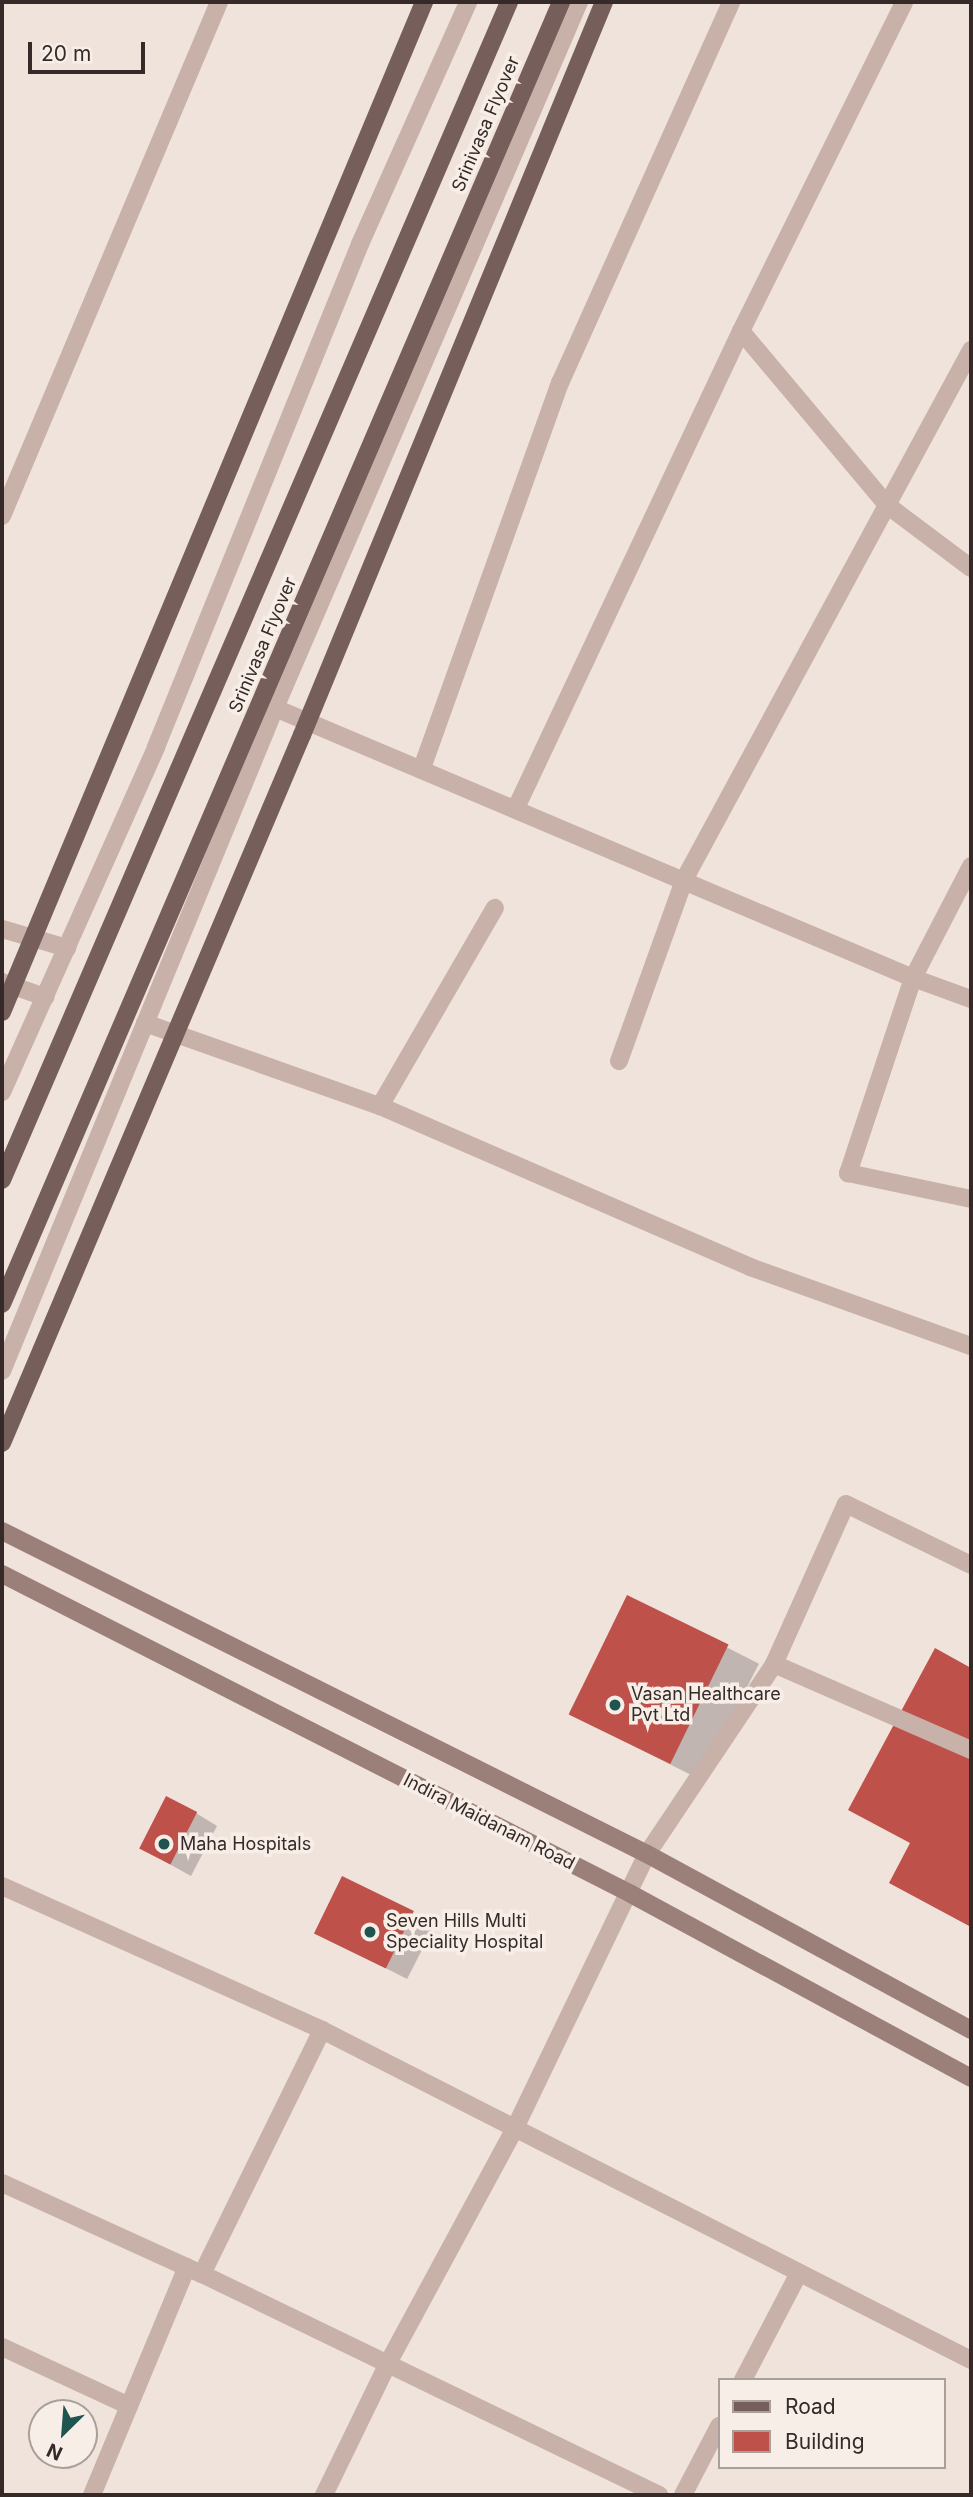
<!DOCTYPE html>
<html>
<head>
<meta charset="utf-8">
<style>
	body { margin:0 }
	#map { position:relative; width:973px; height:2497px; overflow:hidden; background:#f0e3dc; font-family:Inter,sans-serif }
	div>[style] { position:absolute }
	.shadow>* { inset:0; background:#0003; transform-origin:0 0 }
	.building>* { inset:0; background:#bf514b; transform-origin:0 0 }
	.service>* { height:18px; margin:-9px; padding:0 9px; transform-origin:9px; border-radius:9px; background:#c8b1a8 }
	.minor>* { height:18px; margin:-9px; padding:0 9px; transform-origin:9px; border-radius:9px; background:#c8b1a8 }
	.tertiary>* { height:18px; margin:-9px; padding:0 9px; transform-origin:9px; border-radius:9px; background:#c8b1a8 }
	.secondary>* { height:18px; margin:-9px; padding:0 9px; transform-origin:9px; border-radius:9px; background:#9b807a }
	.primary>* { height:18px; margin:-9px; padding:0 9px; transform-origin:9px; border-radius:9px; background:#765e5a }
	.primary-bridge>* { height:18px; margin:-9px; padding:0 9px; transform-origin:9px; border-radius:9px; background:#765e5a }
	.dots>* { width:19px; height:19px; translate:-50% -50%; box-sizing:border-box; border:4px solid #f8eee8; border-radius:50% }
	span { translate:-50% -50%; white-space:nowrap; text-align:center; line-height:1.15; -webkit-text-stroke:7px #f8eee8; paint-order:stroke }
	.street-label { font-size:18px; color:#352a28 }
	.poi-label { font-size:18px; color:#352a28 }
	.left { translate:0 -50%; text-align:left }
	.frame { position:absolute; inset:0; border:4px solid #352a28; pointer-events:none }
	.legend { position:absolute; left:718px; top:2378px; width:228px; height:91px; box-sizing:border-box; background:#f8eee8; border:2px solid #aaa09b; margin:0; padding:9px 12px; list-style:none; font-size:21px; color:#352a28 }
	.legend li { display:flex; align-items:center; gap:14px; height:35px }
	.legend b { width:35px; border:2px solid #aaa09b }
	.north { position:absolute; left:28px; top:2399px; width:70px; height:70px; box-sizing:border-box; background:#f8eee8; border:2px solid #aaa09b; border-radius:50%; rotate:205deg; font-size:19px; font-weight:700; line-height:28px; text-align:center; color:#352a28 }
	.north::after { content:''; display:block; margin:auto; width:24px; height:32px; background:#20544e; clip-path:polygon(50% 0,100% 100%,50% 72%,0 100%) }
	.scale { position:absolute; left:28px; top:42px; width:117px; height:32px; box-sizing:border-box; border:4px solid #352a28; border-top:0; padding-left:9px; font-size:21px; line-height:24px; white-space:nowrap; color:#352a28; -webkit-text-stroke:5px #f8eee8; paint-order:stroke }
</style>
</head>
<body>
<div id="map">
	<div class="shadow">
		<div style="left:628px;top:1597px;width:147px;height:130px;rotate:27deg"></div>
		<div style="clip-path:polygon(936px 1650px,971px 1669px,971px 1926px,931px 1905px,912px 1844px)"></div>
		<div style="clip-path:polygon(196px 1813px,217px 1826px,191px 1876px,162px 1860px)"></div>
		<div style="left:343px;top:1878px;width:103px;height:61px;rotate:27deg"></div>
	</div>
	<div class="building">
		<div style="left:627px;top:1595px;width:113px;height:133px;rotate:26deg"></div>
		<div style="clip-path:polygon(935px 1648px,971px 1668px,971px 1927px,889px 1883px,910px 1843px,848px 1810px)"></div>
		<div style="left:166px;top:1796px;width:35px;height:59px;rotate:27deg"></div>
		<div style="left:342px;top:1876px;width:80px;height:64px;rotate:26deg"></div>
	</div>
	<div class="service">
		<div style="left:2px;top:516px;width:558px;rotate:-67.11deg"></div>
	</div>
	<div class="minor">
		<div style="left:741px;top:331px;width:367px;rotate:-63.6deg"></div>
		<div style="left:275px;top:708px;width:693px;rotate:22.94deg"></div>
		<div style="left:913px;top:978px;width:126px;rotate:-62.6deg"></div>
		<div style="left:422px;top:768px;width:409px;rotate:-70.3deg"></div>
		<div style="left:560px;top:383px;width:418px;rotate:-65.8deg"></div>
		<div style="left:516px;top:808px;width:527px;rotate:-64.75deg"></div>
		<div style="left:741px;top:331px;width:227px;rotate:50deg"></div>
		<div style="left:887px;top:505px;width:105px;rotate:36.9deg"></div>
		<div style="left:971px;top:999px;width:62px;rotate:-160.1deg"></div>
		<div style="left:913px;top:978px;width:206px;rotate:108.4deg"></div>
		<div style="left:848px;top:1173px;width:126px;rotate:11.9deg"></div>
		<div style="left:145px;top:1023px;width:249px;rotate:19.5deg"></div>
		<div style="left:380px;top:1106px;width:404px;rotate:23.5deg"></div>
		<div style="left:750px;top:1267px;width:235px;rotate:19.7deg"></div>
		<div style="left:619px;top:1061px;width:192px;rotate:-70.2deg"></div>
		<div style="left:684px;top:880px;width:603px;rotate:-61.56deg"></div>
		<div style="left:380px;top:1106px;width:229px;rotate:-59.9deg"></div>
		<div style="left:774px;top:1664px;width:215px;rotate:23.6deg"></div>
		<div style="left:2px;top:1886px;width:351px;rotate:24.2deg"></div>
		<div style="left:322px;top:2030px;width:728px;rotate:26.95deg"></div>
		<div style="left:2px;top:2183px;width:220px;rotate:24.5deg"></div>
		<div style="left:202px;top:2274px;width:508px;rotate:25.81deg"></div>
		<div style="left:202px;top:2274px;width:272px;rotate:-63.8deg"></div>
		<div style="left:2px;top:2347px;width:140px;rotate:24.9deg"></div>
		<div style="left:743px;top:2380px;width:121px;rotate:-62.4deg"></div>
		<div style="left:92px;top:2495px;width:247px;rotate:-67.4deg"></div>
		<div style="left:324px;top:2495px;width:144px;rotate:-64.1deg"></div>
		<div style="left:387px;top:2365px;width:269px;rotate:-61.6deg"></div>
		<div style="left:515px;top:2128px;width:304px;rotate:-64.3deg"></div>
		<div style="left:647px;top:1854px;width:229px;rotate:-56.2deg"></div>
		<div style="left:774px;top:1664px;width:175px;rotate:-65.8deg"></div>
		<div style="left:846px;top:1504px;width:139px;rotate:26deg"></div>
		<div style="left:683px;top:2495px;width:78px;rotate:-62.4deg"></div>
	</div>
	<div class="tertiary">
		<div style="left:2px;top:929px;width:68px;rotate:16.3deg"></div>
		<div style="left:2px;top:982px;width:46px;rotate:19.2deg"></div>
		<div style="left:2px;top:1092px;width:378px;rotate:-65.9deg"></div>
		<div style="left:156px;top:747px;width:543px;rotate:-67.92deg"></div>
		<div style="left:360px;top:244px;width:265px;rotate:-65.9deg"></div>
		<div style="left:2px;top:1371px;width:717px;rotate:-67.62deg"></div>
		<div style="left:275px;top:708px;width:769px;rotate:-66.7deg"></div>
	</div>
	<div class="secondary">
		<div style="left:2px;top:1531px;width:721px;rotate:26.6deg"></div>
		<div style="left:647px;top:1854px;width:369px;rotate:28.5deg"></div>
		<div style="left:2px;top:1574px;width:706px;rotate:26.96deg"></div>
		<div style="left:631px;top:1894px;width:387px;rotate:28.4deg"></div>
	</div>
	<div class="primary">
		<div style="left:2px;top:1180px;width:1282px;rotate:-66.71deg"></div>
		<div style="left:2px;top:1304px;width:1417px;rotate:-66.76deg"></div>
	</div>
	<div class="primary-bridge">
		<div style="left:2px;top:1012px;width:1095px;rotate:-67.32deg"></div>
		<div style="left:2px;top:1443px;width:769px;rotate:-67.04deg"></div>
		<div style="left:302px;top:735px;width:793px;rotate:-67.61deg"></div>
	</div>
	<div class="dots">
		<div style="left:615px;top:1705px;background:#20544e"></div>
		<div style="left:164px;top:1844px;background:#20544e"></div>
		<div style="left:370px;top:1932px;background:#20544e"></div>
	</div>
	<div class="street-label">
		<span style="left:486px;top:124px;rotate:-67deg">Srinivasa Flyover</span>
		<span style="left:263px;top:645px;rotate:-67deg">Srinivasa Flyover</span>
		<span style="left:489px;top:1822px;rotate:27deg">Indira Maidanam Road</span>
	</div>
	<div class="poi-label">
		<span class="left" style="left:631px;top:1705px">Vasan Healthcare<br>Pvt Ltd</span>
		<span class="left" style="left:180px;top:1844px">Maha Hospitals</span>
		<span class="left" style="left:386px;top:1932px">Seven Hills Multi<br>Speciality Hospital</span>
	</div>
	<div class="frame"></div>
	<ul class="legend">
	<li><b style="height:9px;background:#765e5a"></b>Road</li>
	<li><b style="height:19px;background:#bf514b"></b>Building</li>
	</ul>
	<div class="north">N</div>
	<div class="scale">20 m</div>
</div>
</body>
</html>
